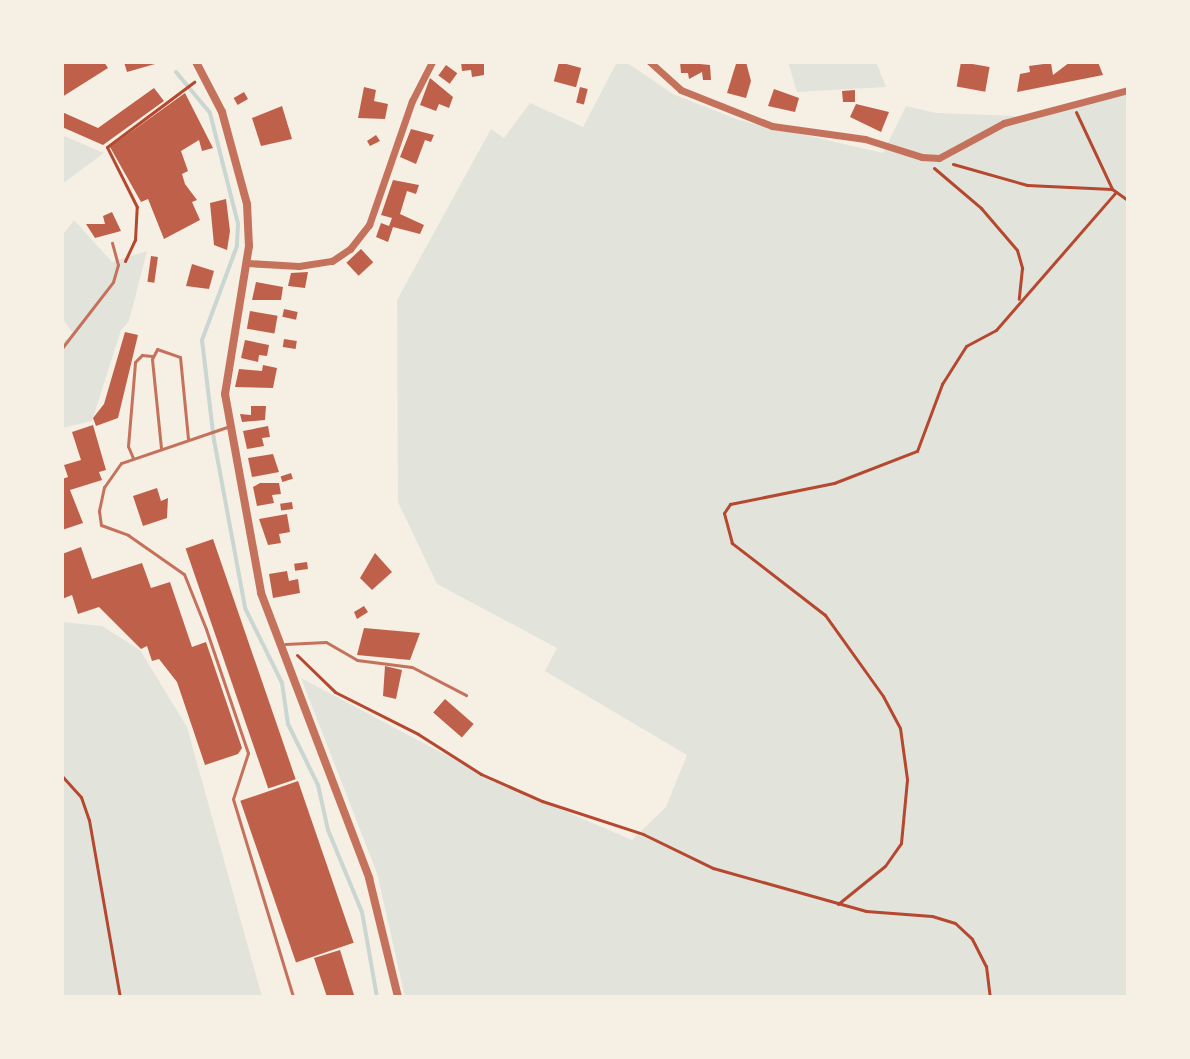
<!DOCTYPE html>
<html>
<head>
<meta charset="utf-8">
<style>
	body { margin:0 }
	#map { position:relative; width:1190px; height:1059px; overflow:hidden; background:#f6efe4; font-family:Montserrat,sans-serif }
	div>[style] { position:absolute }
	.green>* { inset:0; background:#e2e4dc }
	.stream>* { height:4px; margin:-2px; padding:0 2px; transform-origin:2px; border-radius:2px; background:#c9d6d2 }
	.building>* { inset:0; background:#bf614a; transform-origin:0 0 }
	.path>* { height:3px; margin:-1.5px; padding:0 1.5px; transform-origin:1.5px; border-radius:1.5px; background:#b5482f }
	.service>* { height:3px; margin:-1.5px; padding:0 1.5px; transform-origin:1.5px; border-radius:1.5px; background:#c5725c }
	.minor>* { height:7px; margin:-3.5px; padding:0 3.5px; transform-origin:3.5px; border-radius:3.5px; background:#c5725c }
	.tertiary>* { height:8px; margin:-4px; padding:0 4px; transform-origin:4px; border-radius:4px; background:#c5725c }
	span { translate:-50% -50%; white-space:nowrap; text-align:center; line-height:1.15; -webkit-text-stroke:6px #f6efe4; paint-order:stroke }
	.frame { position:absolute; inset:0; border:64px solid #f6efe4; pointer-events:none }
</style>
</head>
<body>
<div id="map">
	<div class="green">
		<div style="clip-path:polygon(617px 62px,626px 62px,673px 94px,739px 120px,883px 153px,906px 106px,936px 113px,1021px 116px,1128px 91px,1128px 997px,405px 997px,377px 873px,301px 678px,493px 780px,632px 840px,666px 807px,687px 755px,545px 671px,557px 648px,437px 584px,398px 502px,397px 300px,491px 129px,504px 138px,530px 103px,583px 127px)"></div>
		<div style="clip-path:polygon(788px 62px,876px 62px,886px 87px,797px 92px)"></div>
		<div style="clip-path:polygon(62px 135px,104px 153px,62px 184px)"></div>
		<div style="clip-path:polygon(74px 220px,112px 262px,147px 251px,129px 321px,121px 330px,92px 421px,62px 428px,62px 342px,74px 335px,62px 318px,62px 236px)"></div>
		<div style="clip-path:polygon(62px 622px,102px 626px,140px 650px,187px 727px,262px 997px,62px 997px)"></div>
	</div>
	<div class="stream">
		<div style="left:176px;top:72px;width:53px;rotate:50.3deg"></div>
		<div style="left:210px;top:113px;width:114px;rotate:75.8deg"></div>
		<div style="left:238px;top:224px;width:22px;rotate:93deg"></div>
		<div style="left:237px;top:246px;width:100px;rotate:110.4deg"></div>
		<div style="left:202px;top:340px;width:101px;rotate:83.2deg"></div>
		<div style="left:214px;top:440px;width:171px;rotate:79.5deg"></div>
		<div style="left:245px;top:608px;width:84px;rotate:63.7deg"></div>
		<div style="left:282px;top:683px;width:41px;rotate:81.7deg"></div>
		<div style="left:288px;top:724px;width:68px;rotate:63.8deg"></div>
		<div style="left:318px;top:785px;width:46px;rotate:77.5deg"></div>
		<div style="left:328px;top:830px;width:89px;rotate:67.5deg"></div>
		<div style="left:362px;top:912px;width:86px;rotate:80deg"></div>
	</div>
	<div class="building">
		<div style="clip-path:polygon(62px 62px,104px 62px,108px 68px,62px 97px)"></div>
		<div style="clip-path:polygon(124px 62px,162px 62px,127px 72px)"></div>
		<div style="clip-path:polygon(461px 62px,484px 62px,484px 75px,472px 77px,471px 70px,462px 71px)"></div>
		<div style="left:559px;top:62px;width:23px;height:20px;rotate:15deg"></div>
		<div style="clip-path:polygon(680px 62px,710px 65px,711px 80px,703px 80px,702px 72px,689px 79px,688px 73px,681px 73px)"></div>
		<div style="clip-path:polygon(746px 62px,751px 81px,746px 98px,727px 93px,736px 64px)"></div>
		<div style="left:961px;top:62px;width:29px;height:25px;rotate:10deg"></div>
		<div style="clip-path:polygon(1070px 62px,1098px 62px,1103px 75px,1017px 92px,1020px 74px,1030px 72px,1029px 66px,1051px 63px,1053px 75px)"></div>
		<div style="left:446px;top:65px;width:14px;height:13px;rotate:36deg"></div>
		<div style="clip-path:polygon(430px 78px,453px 97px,449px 108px,439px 104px,436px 111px,420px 105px)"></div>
		<div style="clip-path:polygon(364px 87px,376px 90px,374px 101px,388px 104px,385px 119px,358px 118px)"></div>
		<div style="left:580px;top:87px;width:8px;height:16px;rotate:14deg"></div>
		<div style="clip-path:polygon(154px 88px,164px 101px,103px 145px,62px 127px,62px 112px,98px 128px)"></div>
		<div style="clip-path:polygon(774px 89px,799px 98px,795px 112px,768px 106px)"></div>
		<div style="clip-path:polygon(855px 90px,855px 102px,843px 102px,842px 91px)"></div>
		<div style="left:244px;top:92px;width:8px;height:12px;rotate:60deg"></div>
		<div style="clip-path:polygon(185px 93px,213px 148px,202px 151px,199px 140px,181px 151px,188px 171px,182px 174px,185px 184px,197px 200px,192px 202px,200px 220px,164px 239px,148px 199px,141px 202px,110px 147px)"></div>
		<div style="clip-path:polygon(856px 104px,889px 112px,881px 132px,850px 117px)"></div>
		<div style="clip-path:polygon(282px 106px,292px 139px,261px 146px,252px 118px)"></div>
		<div style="clip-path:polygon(411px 129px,434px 135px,431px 142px,425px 140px,416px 164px,400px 157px)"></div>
		<div style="clip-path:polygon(376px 135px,380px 141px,370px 146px,367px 141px)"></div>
		<div style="clip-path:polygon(393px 180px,419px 185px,416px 194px,407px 191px,400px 214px,424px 225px,420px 234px,393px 227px,388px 242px,376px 237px,381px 223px,389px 226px,392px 218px,381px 215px)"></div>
		<div style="clip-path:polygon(226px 199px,230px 231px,227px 250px,214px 245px,210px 203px)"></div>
		<div style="clip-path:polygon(112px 212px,121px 231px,95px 238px,86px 224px,105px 224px,103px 216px)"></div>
		<div style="left:361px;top:249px;width:18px;height:20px;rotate:47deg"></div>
		<div style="left:151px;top:256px;width:7px;height:26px;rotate:8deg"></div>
		<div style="clip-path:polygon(192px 264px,214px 271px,209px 289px,186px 286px)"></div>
		<div style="clip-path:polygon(308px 272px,305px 288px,288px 286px,291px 273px)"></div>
		<div style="clip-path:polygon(256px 282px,283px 287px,281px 300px,252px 300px)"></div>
		<div style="left:284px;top:309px;width:14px;height:8px;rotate:12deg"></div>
		<div style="left:250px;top:311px;width:28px;height:18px;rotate:10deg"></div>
		<div style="clip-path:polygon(125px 332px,138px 335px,118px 418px,96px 426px,93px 418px,104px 404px)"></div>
		<div style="left:284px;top:339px;width:13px;height:8px;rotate:9deg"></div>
		<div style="clip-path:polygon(245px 340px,269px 345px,267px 356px,259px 355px,258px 362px,241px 358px)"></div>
		<div style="clip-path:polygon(263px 365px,277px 368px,273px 388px,235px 387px,239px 369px,262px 371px)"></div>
		<div style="clip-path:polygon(251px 406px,266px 406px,265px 420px,242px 422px,240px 414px,251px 415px)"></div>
		<div style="clip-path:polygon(93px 425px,106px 470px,99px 472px,102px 480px,70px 490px,83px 523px,62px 530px,62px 479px,68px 477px,64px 465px,81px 460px,72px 432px)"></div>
		<div style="clip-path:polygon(268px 426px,270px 437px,262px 438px,264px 446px,247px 449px,243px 431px)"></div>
		<div style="clip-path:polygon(273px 454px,279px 472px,252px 477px,248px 458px)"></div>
		<div style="left:291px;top:473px;width:6px;height:11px;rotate:72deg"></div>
		<div style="clip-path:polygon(260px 483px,279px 483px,281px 494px,272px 495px,274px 503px,257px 506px,253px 487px)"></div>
		<div style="clip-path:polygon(157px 488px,161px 501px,168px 498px,167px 518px,143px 526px,133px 496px)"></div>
		<div style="left:292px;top:502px;width:7px;height:12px;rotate:82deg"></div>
		<div style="clip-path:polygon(287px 514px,290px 532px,279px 534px,281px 543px,268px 545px,259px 519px)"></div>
		<div style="left:213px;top:539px;width:254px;height:29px;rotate:71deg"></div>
		<div style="clip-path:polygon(81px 547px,92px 579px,142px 563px,151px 588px,170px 582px,192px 647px,206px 642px,242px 748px,238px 754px,205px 765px,177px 682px,159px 659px,152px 661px,147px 646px,141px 649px,99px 607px,78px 614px,72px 595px,62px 599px,62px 554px)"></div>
		<div style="clip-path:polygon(375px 553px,392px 572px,372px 590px,360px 578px)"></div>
		<div style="left:307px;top:562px;width:7px;height:13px;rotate:82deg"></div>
		<div style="clip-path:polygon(287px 571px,289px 581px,298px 579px,300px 593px,273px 598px,269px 574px)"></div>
		<div style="clip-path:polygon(364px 606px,368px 612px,357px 619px,354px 612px)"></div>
		<div style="clip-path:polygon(364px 628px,420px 633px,410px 660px,357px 655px)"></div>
		<div style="clip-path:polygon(385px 666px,402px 670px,396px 699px,383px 696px)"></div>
		<div style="left:445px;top:699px;width:38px;height:18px;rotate:41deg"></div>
		<div style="left:298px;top:781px;width:171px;height:61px;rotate:71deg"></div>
		<div style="clip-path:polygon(340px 950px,354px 995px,327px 997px,314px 958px)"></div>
	</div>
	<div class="path">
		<div style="left:1076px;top:112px;width:85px;rotate:64.9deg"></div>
		<div style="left:1112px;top:189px;width:19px;rotate:35deg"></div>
		<div style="left:953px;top:164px;width:77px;rotate:15.8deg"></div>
		<div style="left:1027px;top:185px;width:85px;rotate:2.7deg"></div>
		<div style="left:934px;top:168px;width:62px;rotate:40.4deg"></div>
		<div style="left:981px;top:208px;width:55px;rotate:49.4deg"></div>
		<div style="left:1017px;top:250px;width:19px;rotate:74deg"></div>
		<div style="left:1022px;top:268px;width:31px;rotate:96deg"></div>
		<div style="left:125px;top:261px;width:23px;rotate:-65deg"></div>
		<div style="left:135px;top:240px;width:33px;rotate:-87deg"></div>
		<div style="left:137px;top:207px;width:67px;rotate:-116.6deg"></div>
		<div style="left:107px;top:147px;width:109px;rotate:-36.8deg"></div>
		<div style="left:297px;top:655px;width:53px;rotate:44.2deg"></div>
		<div style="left:335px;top:692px;width:93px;rotate:26.8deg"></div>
		<div style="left:418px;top:734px;width:75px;rotate:32.4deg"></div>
		<div style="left:481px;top:774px;width:67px;rotate:23.9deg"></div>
		<div style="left:542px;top:801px;width:106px;rotate:18.1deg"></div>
		<div style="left:643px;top:834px;width:78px;rotate:25.9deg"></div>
		<div style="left:713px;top:868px;width:159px;rotate:15.7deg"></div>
		<div style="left:866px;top:911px;width:66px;rotate:4.3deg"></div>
		<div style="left:932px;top:916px;width:24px;rotate:17deg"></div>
		<div style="left:955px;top:923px;width:23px;rotate:43deg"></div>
		<div style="left:972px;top:939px;width:30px;rotate:63deg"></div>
		<div style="left:986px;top:966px;width:31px;rotate:83deg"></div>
		<div style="left:62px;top:776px;width:28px;rotate:48deg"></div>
		<div style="left:81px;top:797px;width:24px;rotate:71deg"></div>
		<div style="left:89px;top:820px;width:180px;rotate:80.1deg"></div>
		<div style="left:838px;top:904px;width:60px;rotate:-39deg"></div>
		<div style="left:885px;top:866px;width:28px;rotate:-55deg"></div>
		<div style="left:901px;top:843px;width:64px;rotate:-84.6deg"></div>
		<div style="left:907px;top:779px;width:51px;rotate:-97.8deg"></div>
		<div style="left:900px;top:728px;width:36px;rotate:-118deg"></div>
		<div style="left:883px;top:696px;width:100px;rotate:-125.6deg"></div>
		<div style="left:825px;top:615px;width:118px;rotate:-142.3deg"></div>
		<div style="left:732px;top:543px;width:31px;rotate:-105deg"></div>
		<div style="left:724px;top:513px;width:11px;rotate:-56deg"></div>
		<div style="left:730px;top:504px;width:106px;rotate:-11.4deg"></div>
		<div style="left:834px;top:483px;width:89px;rotate:-21.1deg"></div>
		<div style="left:917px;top:451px;width:72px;rotate:-69.5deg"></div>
		<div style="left:942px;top:384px;width:45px;rotate:-57.7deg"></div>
		<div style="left:966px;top:346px;width:34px;rotate:-28deg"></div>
		<div style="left:996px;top:330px;width:183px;rotate:-49deg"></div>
		<div style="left:1114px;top:997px;width:14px;rotate:-4deg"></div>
	</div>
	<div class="service">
		<div style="left:62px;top:348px;width:83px;rotate:-52.3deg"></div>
		<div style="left:113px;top:282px;width:18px;rotate:-74deg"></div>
		<div style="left:118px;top:265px;width:23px;rotate:-105deg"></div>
		<div style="left:227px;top:427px;width:112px;rotate:161.2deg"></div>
		<div style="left:121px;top:463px;width:29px;rotate:125deg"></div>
		<div style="left:104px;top:487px;width:25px;rotate:102deg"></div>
		<div style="left:99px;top:511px;width:14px;rotate:82deg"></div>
		<div style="left:101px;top:525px;width:29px;rotate:20deg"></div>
		<div style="left:128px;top:535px;width:68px;rotate:34.9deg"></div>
		<div style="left:184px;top:574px;width:59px;rotate:68.2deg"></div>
		<div style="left:206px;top:629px;width:131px;rotate:71.3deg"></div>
		<div style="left:248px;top:753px;width:48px;rotate:108.1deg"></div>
		<div style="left:233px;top:799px;width:207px;rotate:73.1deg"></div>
		<div style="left:161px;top:448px;width:89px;rotate:-95.8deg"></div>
		<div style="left:152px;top:359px;width:11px;rotate:-63deg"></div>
		<div style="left:157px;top:349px;width:24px;rotate:19deg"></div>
		<div style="left:180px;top:357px;width:82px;rotate:84.4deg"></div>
		<div style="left:133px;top:458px;width:13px;rotate:-113deg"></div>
		<div style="left:128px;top:446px;width:84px;rotate:-85.2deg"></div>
		<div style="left:135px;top:362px;width:10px;rotate:-45deg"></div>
		<div style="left:142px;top:355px;width:10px;rotate:6deg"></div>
		<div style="left:285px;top:644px;width:41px;rotate:-2.8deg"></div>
		<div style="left:326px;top:642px;width:36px;rotate:30deg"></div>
		<div style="left:357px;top:660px;width:55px;rotate:7.3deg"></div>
		<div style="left:412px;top:667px;width:61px;rotate:27.4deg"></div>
	</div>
	<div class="minor">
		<div style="left:650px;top:62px;width:42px;rotate:42.1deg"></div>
		<div style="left:681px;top:90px;width:98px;rotate:21.6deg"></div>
		<div style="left:772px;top:126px;width:94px;rotate:8deg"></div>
		<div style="left:865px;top:139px;width:60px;rotate:17.5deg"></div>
		<div style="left:922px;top:157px;width:17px;rotate:3deg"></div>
		<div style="left:939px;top:158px;width:74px;rotate:-28.3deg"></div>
		<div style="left:1004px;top:123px;width:128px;rotate:-14.9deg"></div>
		<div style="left:247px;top:263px;width:52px;rotate:3.3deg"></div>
		<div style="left:299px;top:266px;width:33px;rotate:-9deg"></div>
		<div style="left:332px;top:261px;width:22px;rotate:-34deg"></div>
		<div style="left:350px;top:249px;width:31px;rotate:-52deg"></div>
		<div style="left:369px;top:225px;width:131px;rotate:-70.9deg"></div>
		<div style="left:412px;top:101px;width:44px;rotate:-62.9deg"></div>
	</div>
	<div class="tertiary">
		<div style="left:196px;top:62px;width:56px;rotate:62.5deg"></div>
		<div style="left:222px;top:112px;width:95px;rotate:74.8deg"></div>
		<div style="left:247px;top:204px;width:42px;rotate:87.3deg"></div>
		<div style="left:249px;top:246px;width:150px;rotate:99.2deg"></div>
		<div style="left:225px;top:394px;width:202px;rotate:79.7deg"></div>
		<div style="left:261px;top:593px;width:305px;rotate:69.2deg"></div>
		<div style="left:369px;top:878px;width:122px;rotate:76.3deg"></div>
	</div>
	<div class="frame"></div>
</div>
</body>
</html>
